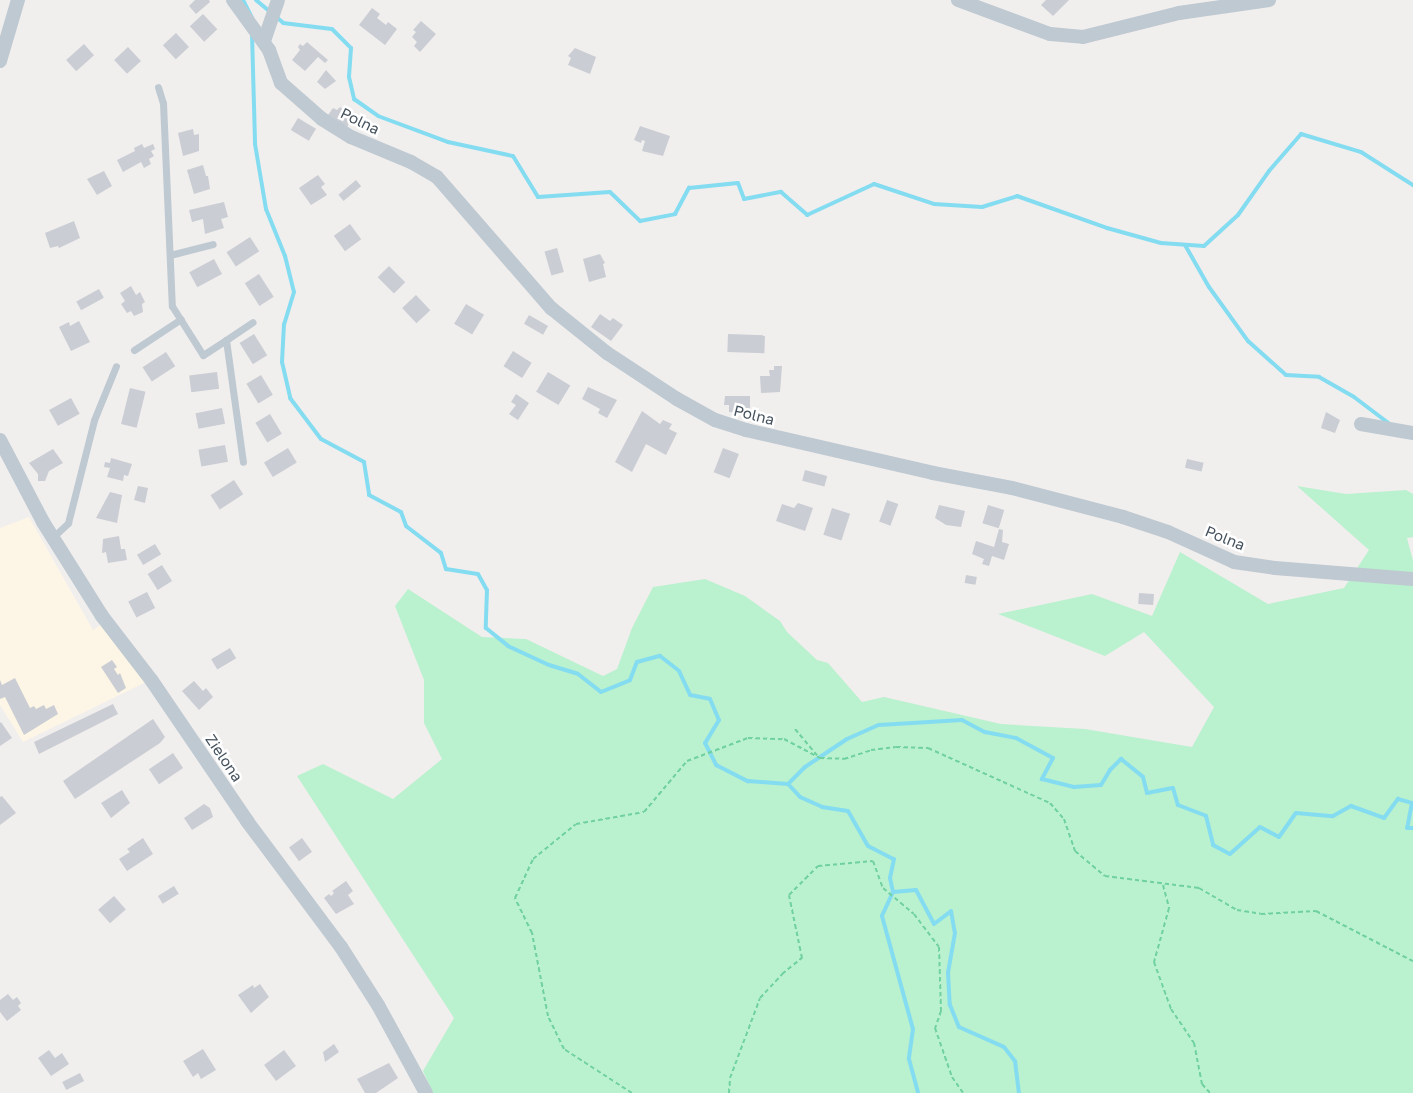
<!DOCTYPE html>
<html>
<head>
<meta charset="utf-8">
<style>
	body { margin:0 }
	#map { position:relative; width:1413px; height:1093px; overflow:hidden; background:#f1eeee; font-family:"Golos Text",sans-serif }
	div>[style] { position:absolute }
	.commercial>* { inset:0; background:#fdf6e6 }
	.green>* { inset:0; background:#baf1ce }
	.stream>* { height:4px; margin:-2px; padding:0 2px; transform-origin:2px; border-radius:2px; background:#84dcf1 }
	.building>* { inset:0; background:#cacdd3; transform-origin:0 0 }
	.path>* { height:2px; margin-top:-1px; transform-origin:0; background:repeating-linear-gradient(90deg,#70d1a0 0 4.5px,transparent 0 7.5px) }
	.lane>* { height:7px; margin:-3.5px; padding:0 3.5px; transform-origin:3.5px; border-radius:3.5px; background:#bec9d1 }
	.street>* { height:14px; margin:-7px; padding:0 7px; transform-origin:7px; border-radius:7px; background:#bec9d1 }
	span { translate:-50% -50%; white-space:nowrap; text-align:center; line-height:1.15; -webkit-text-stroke:5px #fff; paint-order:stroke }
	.street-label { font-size:15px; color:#45525d }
</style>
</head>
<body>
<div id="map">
	<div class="commercial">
		<div style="clip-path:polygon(29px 517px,93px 630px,102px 624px,146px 682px,23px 742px,0 705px,0 528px)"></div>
	</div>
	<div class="green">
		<div style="clip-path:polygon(1297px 486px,1346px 494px,1406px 490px,1413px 494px,1413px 537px,1407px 538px,1413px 561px,1413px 1093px,433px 1093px,423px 1071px,454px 1018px,297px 776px,323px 764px,393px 799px,442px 759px,424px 723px,424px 680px,395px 606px,408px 589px,482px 637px,526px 639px,603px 676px,617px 669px,632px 628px,653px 587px,705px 579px,745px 596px,780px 621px,787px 632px,817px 660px,828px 663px,862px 702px,884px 697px,1001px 724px,1085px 729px,1192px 747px,1214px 707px,1144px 632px,1105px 656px,998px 614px,1092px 594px,1152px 616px,1180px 552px,1268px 604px,1344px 588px,1369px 550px)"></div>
	</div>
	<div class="stream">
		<div style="left:243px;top:0;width:20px;rotate:63deg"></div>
		<div style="left:256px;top:0;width:35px;rotate:40deg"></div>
		<div style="left:283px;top:23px;width:49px;rotate:7deg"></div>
		<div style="left:332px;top:29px;width:27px;rotate:45deg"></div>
		<div style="left:351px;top:48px;width:29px;rotate:94deg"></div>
		<div style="left:349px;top:77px;width:23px;rotate:77deg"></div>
		<div style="left:354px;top:99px;width:29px;rotate:35deg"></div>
		<div style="left:378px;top:116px;width:75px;rotate:20.4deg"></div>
		<div style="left:448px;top:142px;width:66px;rotate:12.2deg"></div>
		<div style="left:513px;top:156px;width:48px;rotate:58.6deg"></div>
		<div style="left:538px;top:197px;width:72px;rotate:-4deg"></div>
		<div style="left:610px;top:192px;width:42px;rotate:44deg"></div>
		<div style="left:640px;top:221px;width:36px;rotate:-11deg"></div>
		<div style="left:675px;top:214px;width:30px;rotate:-62deg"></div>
		<div style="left:689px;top:188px;width:49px;rotate:-5.8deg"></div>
		<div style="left:738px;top:183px;width:17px;rotate:69deg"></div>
		<div style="left:744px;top:199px;width:38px;rotate:-11deg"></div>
		<div style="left:781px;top:192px;width:35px;rotate:41deg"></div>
		<div style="left:807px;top:215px;width:74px;rotate:-24.8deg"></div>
		<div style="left:874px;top:184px;width:63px;rotate:18.4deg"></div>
		<div style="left:934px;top:204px;width:48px;rotate:3.6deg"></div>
		<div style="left:982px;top:207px;width:37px;rotate:-17deg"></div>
		<div style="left:1017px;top:196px;width:96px;rotate:19.6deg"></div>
		<div style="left:1107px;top:228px;width:56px;rotate:15.5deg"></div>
		<div style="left:1161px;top:243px;width:43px;rotate:4deg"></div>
		<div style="left:1204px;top:246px;width:46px;rotate:-42.4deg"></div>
		<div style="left:1238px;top:215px;width:54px;rotate:-54.8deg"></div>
		<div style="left:1269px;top:171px;width:49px;rotate:-49.1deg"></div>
		<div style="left:1301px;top:134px;width:63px;rotate:16.7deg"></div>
		<div style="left:1361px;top:152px;width:62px;rotate:32.4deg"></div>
		<div style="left:252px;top:34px;width:110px;rotate:88.4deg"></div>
		<div style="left:255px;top:144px;width:66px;rotate:80.4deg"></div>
		<div style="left:266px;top:209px;width:51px;rotate:68deg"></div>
		<div style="left:285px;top:256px;width:37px;rotate:76deg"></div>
		<div style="left:294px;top:292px;width:34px;rotate:107deg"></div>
		<div style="left:284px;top:324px;width:38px;rotate:93deg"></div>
		<div style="left:282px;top:362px;width:37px;rotate:77deg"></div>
		<div style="left:290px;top:398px;width:51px;rotate:52.9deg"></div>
		<div style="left:321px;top:439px;width:49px;rotate:28.1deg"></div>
		<div style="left:364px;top:462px;width:33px;rotate:81deg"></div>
		<div style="left:369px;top:495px;width:36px;rotate:28deg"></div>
		<div style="left:401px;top:512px;width:15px;rotate:70deg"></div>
		<div style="left:406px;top:526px;width:44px;rotate:37.6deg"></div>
		<div style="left:441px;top:553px;width:17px;rotate:73deg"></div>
		<div style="left:446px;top:569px;width:32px;rotate:9deg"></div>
		<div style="left:478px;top:574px;width:18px;rotate:61deg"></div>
		<div style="left:487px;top:590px;width:38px;rotate:92deg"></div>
		<div style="left:486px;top:628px;width:28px;rotate:39deg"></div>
		<div style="left:508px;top:646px;width:45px;rotate:24.9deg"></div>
		<div style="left:549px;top:665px;width:30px;rotate:17deg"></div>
		<div style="left:578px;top:674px;width:29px;rotate:38deg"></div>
		<div style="left:601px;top:692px;width:31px;rotate:-22deg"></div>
		<div style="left:630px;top:680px;width:19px;rotate:-69deg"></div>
		<div style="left:637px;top:662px;width:24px;rotate:-15deg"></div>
		<div style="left:660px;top:656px;width:24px;rotate:38deg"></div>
		<div style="left:679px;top:671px;width:26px;rotate:65deg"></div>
		<div style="left:690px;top:695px;width:20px;rotate:11deg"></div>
		<div style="left:710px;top:699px;width:23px;rotate:67deg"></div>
		<div style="left:719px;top:720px;width:27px;rotate:121deg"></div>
		<div style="left:705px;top:743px;width:25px;rotate:63deg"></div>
		<div style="left:716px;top:765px;width:36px;rotate:27deg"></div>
		<div style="left:748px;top:781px;width:40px;rotate:4.3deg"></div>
		<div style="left:788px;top:784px;width:24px;rotate:-45deg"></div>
		<div style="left:805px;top:767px;width:50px;rotate:-33.7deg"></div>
		<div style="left:847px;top:739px;width:35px;rotate:-24deg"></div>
		<div style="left:879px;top:725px;width:83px;rotate:-3.4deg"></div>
		<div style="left:962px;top:720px;width:26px;rotate:28deg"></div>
		<div style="left:985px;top:732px;width:32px;rotate:11deg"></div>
		<div style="left:1016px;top:738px;width:42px;rotate:28.4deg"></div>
		<div style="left:1053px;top:758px;width:24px;rotate:118deg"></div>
		<div style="left:1042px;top:779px;width:33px;rotate:14deg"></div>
		<div style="left:1074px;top:787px;width:27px;rotate:-4deg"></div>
		<div style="left:1101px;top:785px;width:17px;rotate:-59deg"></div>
		<div style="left:1110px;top:770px;width:16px;rotate:-45deg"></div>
		<div style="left:1121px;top:759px;width:28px;rotate:39deg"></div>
		<div style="left:1143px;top:777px;width:16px;rotate:76deg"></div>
		<div style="left:1147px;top:793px;width:26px;rotate:-11deg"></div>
		<div style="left:1173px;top:788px;width:18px;rotate:74deg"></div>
		<div style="left:1178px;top:805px;width:30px;rotate:21deg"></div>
		<div style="left:1206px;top:816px;width:30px;rotate:76deg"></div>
		<div style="left:1213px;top:845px;width:19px;rotate:28deg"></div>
		<div style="left:1230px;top:854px;width:40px;rotate:-42deg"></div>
		<div style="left:1260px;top:827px;width:21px;rotate:28deg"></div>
		<div style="left:1279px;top:837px;width:29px;rotate:-55deg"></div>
		<div style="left:1296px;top:813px;width:37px;rotate:5deg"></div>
		<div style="left:1333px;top:816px;width:21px;rotate:-29deg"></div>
		<div style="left:1351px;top:806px;width:35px;rotate:20deg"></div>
		<div style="left:1384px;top:818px;width:24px;rotate:-54deg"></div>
		<div style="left:1398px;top:799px;width:15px;rotate:16deg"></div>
		<div style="left:1412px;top:803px;width:25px;rotate:101deg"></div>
		<div style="left:1407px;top:828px;width:6px"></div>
		<div style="left:1185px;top:245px;width:48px;rotate:60.3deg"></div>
		<div style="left:1209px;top:287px;width:67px;rotate:54.2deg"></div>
		<div style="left:1248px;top:341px;width:51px;rotate:41.8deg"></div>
		<div style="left:1286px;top:375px;width:33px;rotate:3deg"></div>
		<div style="left:1319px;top:377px;width:40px;rotate:29.7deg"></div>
		<div style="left:1354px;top:397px;width:46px;rotate:37.1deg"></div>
		<div style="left:788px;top:784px;width:18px;rotate:47deg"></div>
		<div style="left:800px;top:797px;width:24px;rotate:24deg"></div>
		<div style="left:822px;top:807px;width:26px;rotate:9deg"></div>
		<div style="left:848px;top:811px;width:40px;rotate:60.3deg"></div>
		<div style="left:868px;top:846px;width:29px;rotate:27deg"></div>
		<div style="left:894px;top:859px;width:19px;rotate:102deg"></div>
		<div style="left:890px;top:878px;width:14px;rotate:78deg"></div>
		<div style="left:893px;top:892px;width:23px;rotate:-5deg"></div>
		<div style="left:916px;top:890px;width:38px;rotate:62deg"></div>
		<div style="left:934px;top:924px;width:21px;rotate:-37deg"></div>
		<div style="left:951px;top:911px;width:22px;rotate:80deg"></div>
		<div style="left:955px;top:933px;width:40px;rotate:100deg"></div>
		<div style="left:948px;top:972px;width:33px;rotate:87deg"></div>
		<div style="left:950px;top:1005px;width:24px;rotate:68deg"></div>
		<div style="left:959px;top:1027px;width:49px;rotate:24deg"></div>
		<div style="left:1004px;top:1047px;width:18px;rotate:52deg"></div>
		<div style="left:1015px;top:1061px;width:32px;rotate:83deg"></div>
		<div style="left:893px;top:892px;width:26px;rotate:115deg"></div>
		<div style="left:882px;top:916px;width:117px;rotate:74.7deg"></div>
		<div style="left:913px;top:1029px;width:30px;rotate:98deg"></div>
		<div style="left:909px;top:1059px;width:35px;rotate:75deg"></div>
	</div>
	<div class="building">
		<div style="clip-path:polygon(195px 0,209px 0,210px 2px,196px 14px,189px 6px)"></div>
		<div style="clip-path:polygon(1046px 0,1069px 0,1053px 16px,1041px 5px)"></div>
		<div style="clip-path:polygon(372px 8px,380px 14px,377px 18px,386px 25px,388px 22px,397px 29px,385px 45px,359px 25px)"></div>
		<div style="left:203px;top:14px;width:21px;height:18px;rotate:47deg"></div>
		<div style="clip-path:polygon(421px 21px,436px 34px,420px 52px,414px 46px,417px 42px,412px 37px,416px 32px,413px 30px)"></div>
		<div style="left:176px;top:33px;width:19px;height:18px;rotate:47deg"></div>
		<div style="clip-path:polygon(307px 42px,328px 60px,325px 63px,318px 57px,305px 71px,292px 60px,300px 50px,298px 47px,300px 44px,303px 46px)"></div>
		<div style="left:84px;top:44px;width:15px;height:24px;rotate:48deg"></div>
		<div style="left:128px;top:47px;width:19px;height:19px;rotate:47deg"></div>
		<div style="clip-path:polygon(575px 48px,596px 57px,590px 74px,568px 65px,571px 58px,568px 56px)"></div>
		<div style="clip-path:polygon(326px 70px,336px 81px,325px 89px,317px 82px)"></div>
		<div style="clip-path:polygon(340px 107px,353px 116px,347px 127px,328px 115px,333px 108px,337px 110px)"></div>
		<div style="left:298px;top:118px;width:21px;height:14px;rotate:31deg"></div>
		<div style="clip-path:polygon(640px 126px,670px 136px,663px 156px,642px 151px,645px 141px,642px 140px,641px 143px,634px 140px)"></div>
		<div style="clip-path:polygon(193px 129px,194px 135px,199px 134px,199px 151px,183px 156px,178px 133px)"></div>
		<div style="clip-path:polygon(142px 144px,144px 148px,153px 144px,155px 149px,151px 151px,154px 156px,149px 159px,151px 164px,144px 168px,141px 162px,123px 172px,117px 160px,135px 151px,134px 148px)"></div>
		<div style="clip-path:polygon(203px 165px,206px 176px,208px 176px,210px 189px,194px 194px,187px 170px)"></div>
		<div style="clip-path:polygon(104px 171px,112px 186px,97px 195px,87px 179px)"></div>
		<div style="clip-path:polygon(318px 175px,325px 184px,321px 187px,327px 195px,311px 205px,299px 188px)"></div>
		<div style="left:356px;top:180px;width:8px;height:23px;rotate:50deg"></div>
		<div style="clip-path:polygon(224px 202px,228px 217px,221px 219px,224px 228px,205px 234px,203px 219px,192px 222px,189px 210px)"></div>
		<div style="clip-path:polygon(74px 221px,80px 238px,59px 248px,58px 246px,50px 248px,45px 233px)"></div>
		<div style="left:350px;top:224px;width:19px;height:20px;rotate:54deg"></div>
		<div style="left:250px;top:237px;width:17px;height:28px;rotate:57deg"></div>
		<div style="left:557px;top:248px;width:25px;height:13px;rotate:74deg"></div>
		<div style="clip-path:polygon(600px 254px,605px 263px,603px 264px,606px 277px,589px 282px,583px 259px)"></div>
		<div style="left:214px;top:259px;width:17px;height:28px;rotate:62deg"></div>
		<div style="left:389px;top:266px;width:23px;height:16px;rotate:45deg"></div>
		<div style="left:259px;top:274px;width:27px;height:17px;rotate:57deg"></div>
		<div style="clip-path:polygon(131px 286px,136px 295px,140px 292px,145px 302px,142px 304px,143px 312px,134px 316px,131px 311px,127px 313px,121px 304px,125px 301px,120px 293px)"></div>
		<div style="left:99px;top:289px;width:10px;height:26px;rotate:61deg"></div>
		<div style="left:416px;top:295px;width:21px;height:19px;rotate:47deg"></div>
		<div style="left:466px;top:304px;width:21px;height:23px;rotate:31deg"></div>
		<div style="clip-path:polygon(600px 314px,610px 321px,613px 318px,623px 325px,611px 341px,591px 327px)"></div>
		<div style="left:529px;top:315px;width:22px;height:10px;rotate:30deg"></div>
		<div style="clip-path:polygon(79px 321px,90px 342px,71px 351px,59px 327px,69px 322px,70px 326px)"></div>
		<div style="left:254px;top:334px;width:25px;height:17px;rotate:58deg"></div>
		<div style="left:728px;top:334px;width:37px;height:18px;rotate:2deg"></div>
		<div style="left:513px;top:351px;width:22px;height:18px;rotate:32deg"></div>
		<div style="left:166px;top:352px;width:17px;height:28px;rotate:57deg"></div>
		<div style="clip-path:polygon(774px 366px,782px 366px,780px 392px,761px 393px,760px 376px,770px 376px,769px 370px,774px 370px)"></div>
		<div style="left:217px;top:372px;width:17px;height:28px;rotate:83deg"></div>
		<div style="left:548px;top:372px;width:26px;height:23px;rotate:31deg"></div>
		<div style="left:261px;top:375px;width:23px;height:17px;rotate:59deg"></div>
		<div style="clip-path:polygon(588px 387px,617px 400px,607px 418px,598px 413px,600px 409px,582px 399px)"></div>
		<div style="left:130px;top:388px;width:16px;height:37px;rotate:14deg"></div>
		<div style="clip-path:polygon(516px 394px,529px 403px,518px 420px,509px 414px,516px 405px,511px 402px)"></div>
		<div style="clip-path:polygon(725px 396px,750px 396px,750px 413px,729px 412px,729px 405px,724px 405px)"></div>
		<div style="left:71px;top:398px;width:18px;height:25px;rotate:61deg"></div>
		<div style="left:222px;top:408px;width:16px;height:27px;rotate:79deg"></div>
		<div style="clip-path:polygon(642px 411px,660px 424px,663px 420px,672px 424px,669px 429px,677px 433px,666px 455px,646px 444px,632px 472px,615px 462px)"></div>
		<div style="clip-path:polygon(1326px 412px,1340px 420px,1335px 433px,1321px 428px)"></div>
		<div style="left:270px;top:414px;width:23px;height:17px;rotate:59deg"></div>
		<div style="left:225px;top:445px;width:17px;height:27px;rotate:80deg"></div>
		<div style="left:288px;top:448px;width:17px;height:28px;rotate:59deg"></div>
		<div style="left:723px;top:448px;width:17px;height:26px;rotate:21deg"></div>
		<div style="clip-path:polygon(53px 449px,63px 463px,49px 471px,45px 481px,38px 481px,38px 474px,29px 463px)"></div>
		<div style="clip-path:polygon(111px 458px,132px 464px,128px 476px,124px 475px,123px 481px,107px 477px,110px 468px,104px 467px,105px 462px,110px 463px)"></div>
		<div style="left:1187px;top:459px;width:17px;height:9px;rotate:13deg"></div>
		<div style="left:805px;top:470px;width:23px;height:11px;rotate:15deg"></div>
		<div style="left:234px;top:480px;width:17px;height:28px;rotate:57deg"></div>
		<div style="clip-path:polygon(138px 486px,148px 488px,145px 503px,134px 500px)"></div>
		<div style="clip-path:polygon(110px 492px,122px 495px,117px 523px,96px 518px)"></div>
		<div style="left:887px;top:500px;width:12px;height:23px;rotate:20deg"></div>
		<div style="clip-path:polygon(798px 503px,813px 508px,805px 531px,776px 521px,782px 504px,794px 508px)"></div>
		<div style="clip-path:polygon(939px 505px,965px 511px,961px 527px,946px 525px,935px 518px)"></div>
		<div style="left:988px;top:505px;width:17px;height:19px;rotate:17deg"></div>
		<div style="left:832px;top:508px;width:19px;height:28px;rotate:18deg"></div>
		<div style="clip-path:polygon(999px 529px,1003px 530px,1002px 542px,1009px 544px,1004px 560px,992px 556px,989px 566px,982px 564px,984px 559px,972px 554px,976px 541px,994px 547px)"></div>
		<div style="clip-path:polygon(119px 536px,121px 549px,125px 549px,127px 560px,108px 563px,106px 552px,102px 553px,103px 539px)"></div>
		<div style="left:155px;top:544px;width:12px;height:21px;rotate:59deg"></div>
		<div style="left:162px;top:565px;width:19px;height:17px;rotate:58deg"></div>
		<div style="left:966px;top:575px;width:11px;height:8px;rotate:10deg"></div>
		<div style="left:147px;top:592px;width:18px;height:21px;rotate:63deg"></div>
		<div style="left:1139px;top:593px;width:15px;height:11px;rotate:4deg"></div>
		<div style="left:230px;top:648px;width:12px;height:22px;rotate:59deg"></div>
		<div style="clip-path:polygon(112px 660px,117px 667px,114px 669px,118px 675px,120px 673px,126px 688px,118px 693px,101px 667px)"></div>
		<div style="clip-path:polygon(15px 678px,30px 708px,34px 706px,36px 709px,44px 705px,46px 709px,54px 705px,58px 714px,24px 735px,5px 697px,0 699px,0 680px,2px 685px)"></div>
		<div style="clip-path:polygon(194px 681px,203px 691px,206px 688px,213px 697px,199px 710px,182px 691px)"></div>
		<div style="clip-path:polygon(113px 704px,118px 714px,39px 754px,34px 742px)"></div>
		<div style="clip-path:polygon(153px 719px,165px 737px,160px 743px,75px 799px,63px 781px)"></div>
		<div style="clip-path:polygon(1px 722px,12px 738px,0 746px,0 723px)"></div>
		<div style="left:173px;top:753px;width:18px;height:29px;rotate:56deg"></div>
		<div style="clip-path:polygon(122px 790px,130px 803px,111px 818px,101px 803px)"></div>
		<div style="clip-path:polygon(2px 796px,16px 813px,0 825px,0 797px)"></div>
		<div style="clip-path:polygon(204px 804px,210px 808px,213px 817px,192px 830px,184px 818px)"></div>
		<div style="clip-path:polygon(143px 838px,153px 854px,127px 871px,119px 859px,130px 852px,127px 849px)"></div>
		<div style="left:302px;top:838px;width:17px;height:16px;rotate:54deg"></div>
		<div style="clip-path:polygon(346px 881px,353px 891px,348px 895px,354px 904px,336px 914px,324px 898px,329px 894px,331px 896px,334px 893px,332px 891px)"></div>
		<div style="left:174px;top:886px;width:9px;height:19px;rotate:58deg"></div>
		<div style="left:114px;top:896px;width:18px;height:21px;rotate:49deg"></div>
		<div style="clip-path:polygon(260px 984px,269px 997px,251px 1013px,238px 995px,253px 985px,254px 988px)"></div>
		<div style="clip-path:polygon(8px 994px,13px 1000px,17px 997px,21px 1003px,18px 1006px,21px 1010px,7px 1021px,0 1012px,0 1000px)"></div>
		<div style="clip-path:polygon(334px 1044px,339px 1052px,325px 1062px,323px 1052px)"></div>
		<div style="clip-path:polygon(203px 1049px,216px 1070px,201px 1079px,198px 1073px,193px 1077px,183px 1061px)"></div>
		<div style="clip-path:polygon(49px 1050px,55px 1058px,62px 1053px,69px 1064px,51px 1076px,38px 1058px)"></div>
		<div style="left:284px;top:1050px;width:20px;height:25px;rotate:53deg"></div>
		<div style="clip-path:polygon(389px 1063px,398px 1078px,376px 1093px,365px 1093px,357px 1079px)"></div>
		<div style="left:80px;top:1073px;width:9px;height:20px;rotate:63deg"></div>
	</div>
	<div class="path">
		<div style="left:795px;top:729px;width:35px;rotate:50deg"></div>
		<div style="left:1163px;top:885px;width:24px;rotate:75deg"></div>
		<div style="left:1169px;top:908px;width:56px;rotate:105.5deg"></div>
		<div style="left:1154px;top:962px;width:50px;rotate:70.1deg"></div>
		<div style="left:1171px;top:1009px;width:41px;rotate:55.9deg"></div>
		<div style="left:1194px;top:1043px;width:42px;rotate:79deg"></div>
		<div style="left:1202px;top:1084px;width:12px;rotate:48deg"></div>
		<div style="left:632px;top:1093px;width:81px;rotate:-147.1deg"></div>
		<div style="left:564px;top:1049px;width:37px;rotate:-116deg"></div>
		<div style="left:548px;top:1016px;width:85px;rotate:-100.9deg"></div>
		<div style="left:532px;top:933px;width:39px;rotate:-116deg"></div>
		<div style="left:515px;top:898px;width:43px;rotate:-65.2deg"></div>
		<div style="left:533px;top:859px;width:55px;rotate:-39.1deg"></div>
		<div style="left:576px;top:824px;width:69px;rotate:-10deg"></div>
		<div style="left:644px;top:812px;width:67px;rotate:-49.9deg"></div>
		<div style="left:687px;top:761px;width:65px;rotate:-20.7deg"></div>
		<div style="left:748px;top:738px;width:36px;rotate:2deg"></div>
		<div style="left:784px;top:739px;width:41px;rotate:27.8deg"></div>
		<div style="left:820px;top:758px;width:24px;rotate:2deg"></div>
		<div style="left:844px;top:759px;width:28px;rotate:-18deg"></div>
		<div style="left:871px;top:750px;width:25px;rotate:-7deg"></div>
		<div style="left:896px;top:747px;width:32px;rotate:2deg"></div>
		<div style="left:928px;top:748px;width:134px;rotate:24.3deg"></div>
		<div style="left:1050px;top:803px;width:21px;rotate:49deg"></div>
		<div style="left:1064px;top:819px;width:34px;rotate:71deg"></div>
		<div style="left:1075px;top:851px;width:39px;rotate:40deg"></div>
		<div style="left:1105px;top:876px;width:95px;rotate:7.3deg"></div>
		<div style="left:1199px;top:888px;width:44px;rotate:30.1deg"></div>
		<div style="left:1237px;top:910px;width:24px;rotate:9deg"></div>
		<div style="left:1261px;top:914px;width:55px;rotate:-3.1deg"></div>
		<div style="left:1316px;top:911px;width:109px;rotate:27.3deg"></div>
		<div style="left:729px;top:1093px;width:15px;rotate:-86deg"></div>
		<div style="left:730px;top:1078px;width:85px;rotate:-69.4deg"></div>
		<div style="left:760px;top:998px;width:33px;rotate:-47deg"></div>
		<div style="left:782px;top:974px;width:26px;rotate:-39deg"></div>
		<div style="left:802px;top:958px;width:64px;rotate:-101.7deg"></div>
		<div style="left:789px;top:895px;width:41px;rotate:-45deg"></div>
		<div style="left:818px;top:866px;width:55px;rotate:-5.2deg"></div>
		<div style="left:873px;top:861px;width:29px;rotate:70deg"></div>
		<div style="left:883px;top:888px;width:40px;rotate:40deg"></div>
		<div style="left:914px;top:914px;width:41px;rotate:52.9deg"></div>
		<div style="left:939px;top:947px;width:64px;rotate:88.2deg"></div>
		<div style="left:941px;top:1011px;width:18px;rotate:109deg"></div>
		<div style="left:935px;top:1028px;width:52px;rotate:70.9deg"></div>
		<div style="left:952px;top:1077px;width:19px;rotate:55deg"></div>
	</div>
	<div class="lane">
		<div style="left:158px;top:87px;width:17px;rotate:73deg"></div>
		<div style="left:163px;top:103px;width:203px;rotate:87.5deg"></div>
		<div style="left:172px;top:306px;width:58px;rotate:57.7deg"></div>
		<div style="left:203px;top:355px;width:27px;rotate:-33deg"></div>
		<div style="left:226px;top:340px;width:123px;rotate:82.1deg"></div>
		<div style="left:170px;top:255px;width:44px;rotate:-14.3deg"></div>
		<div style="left:226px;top:340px;width:32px;rotate:-34deg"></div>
		<div style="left:134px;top:350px;width:56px;rotate:-33.4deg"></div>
		<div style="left:52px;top:538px;width:22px;rotate:-43deg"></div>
		<div style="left:68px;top:523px;width:106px;rotate:-75.8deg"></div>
		<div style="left:94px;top:420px;width:58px;rotate:-67.8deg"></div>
	</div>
	<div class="street">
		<div style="left:233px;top:0;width:62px;rotate:54.2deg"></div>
		<div style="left:269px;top:50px;width:35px;rotate:70deg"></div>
		<div style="left:281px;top:83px;width:55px;rotate:41.3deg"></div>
		<div style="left:322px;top:119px;width:34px;rotate:32deg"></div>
		<div style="left:351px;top:137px;width:65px;rotate:22.6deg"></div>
		<div style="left:411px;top:162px;width:30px;rotate:30deg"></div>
		<div style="left:437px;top:177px;width:174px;rotate:49deg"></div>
		<div style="left:551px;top:308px;width:72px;rotate:38.8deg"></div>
		<div style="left:607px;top:353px;width:84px;rotate:33.3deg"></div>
		<div style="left:677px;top:399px;width:43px;rotate:28.9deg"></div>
		<div style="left:715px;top:420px;width:33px;rotate:18deg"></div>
		<div style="left:746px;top:430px;width:192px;rotate:12.9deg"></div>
		<div style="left:933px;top:473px;width:80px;rotate:10.8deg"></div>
		<div style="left:1012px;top:488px;width:115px;rotate:14.6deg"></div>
		<div style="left:1123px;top:517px;width:47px;rotate:18.4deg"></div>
		<div style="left:1168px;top:532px;width:72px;rotate:24.4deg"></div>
		<div style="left:1234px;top:562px;width:41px;rotate:8.3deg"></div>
		<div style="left:1275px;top:568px;width:138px;rotate:4.6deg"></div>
		<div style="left:958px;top:0;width:98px;rotate:20.3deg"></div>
		<div style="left:1050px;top:34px;width:33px;rotate:5deg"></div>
		<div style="left:1083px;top:37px;width:99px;rotate:-14deg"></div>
		<div style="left:1179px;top:13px;width:91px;rotate:-8.2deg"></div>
		<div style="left:264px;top:41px;width:43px;rotate:-71.1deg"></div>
		<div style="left:0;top:61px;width:64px;rotate:-73.6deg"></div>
		<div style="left:1361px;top:424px;width:53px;rotate:9.8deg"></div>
		<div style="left:0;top:440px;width:93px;rotate:62.3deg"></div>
		<div style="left:43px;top:522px;width:111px;rotate:57.9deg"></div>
		<div style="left:102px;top:616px;width:82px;rotate:52.4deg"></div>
		<div style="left:152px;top:681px;width:169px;rotate:55.8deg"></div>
		<div style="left:247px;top:821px;width:157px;rotate:53.3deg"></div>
		<div style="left:341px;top:947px;width:69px;rotate:57.5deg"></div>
		<div style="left:378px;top:1005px;width:100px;rotate:61.4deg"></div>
	</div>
	<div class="street-label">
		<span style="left:360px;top:121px;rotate:26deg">Polna</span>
		<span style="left:754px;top:415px;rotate:14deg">Polna</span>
		<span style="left:1225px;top:538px;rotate:22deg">Polna</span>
		<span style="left:224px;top:758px;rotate:56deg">Zielona</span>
	</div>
</div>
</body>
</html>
